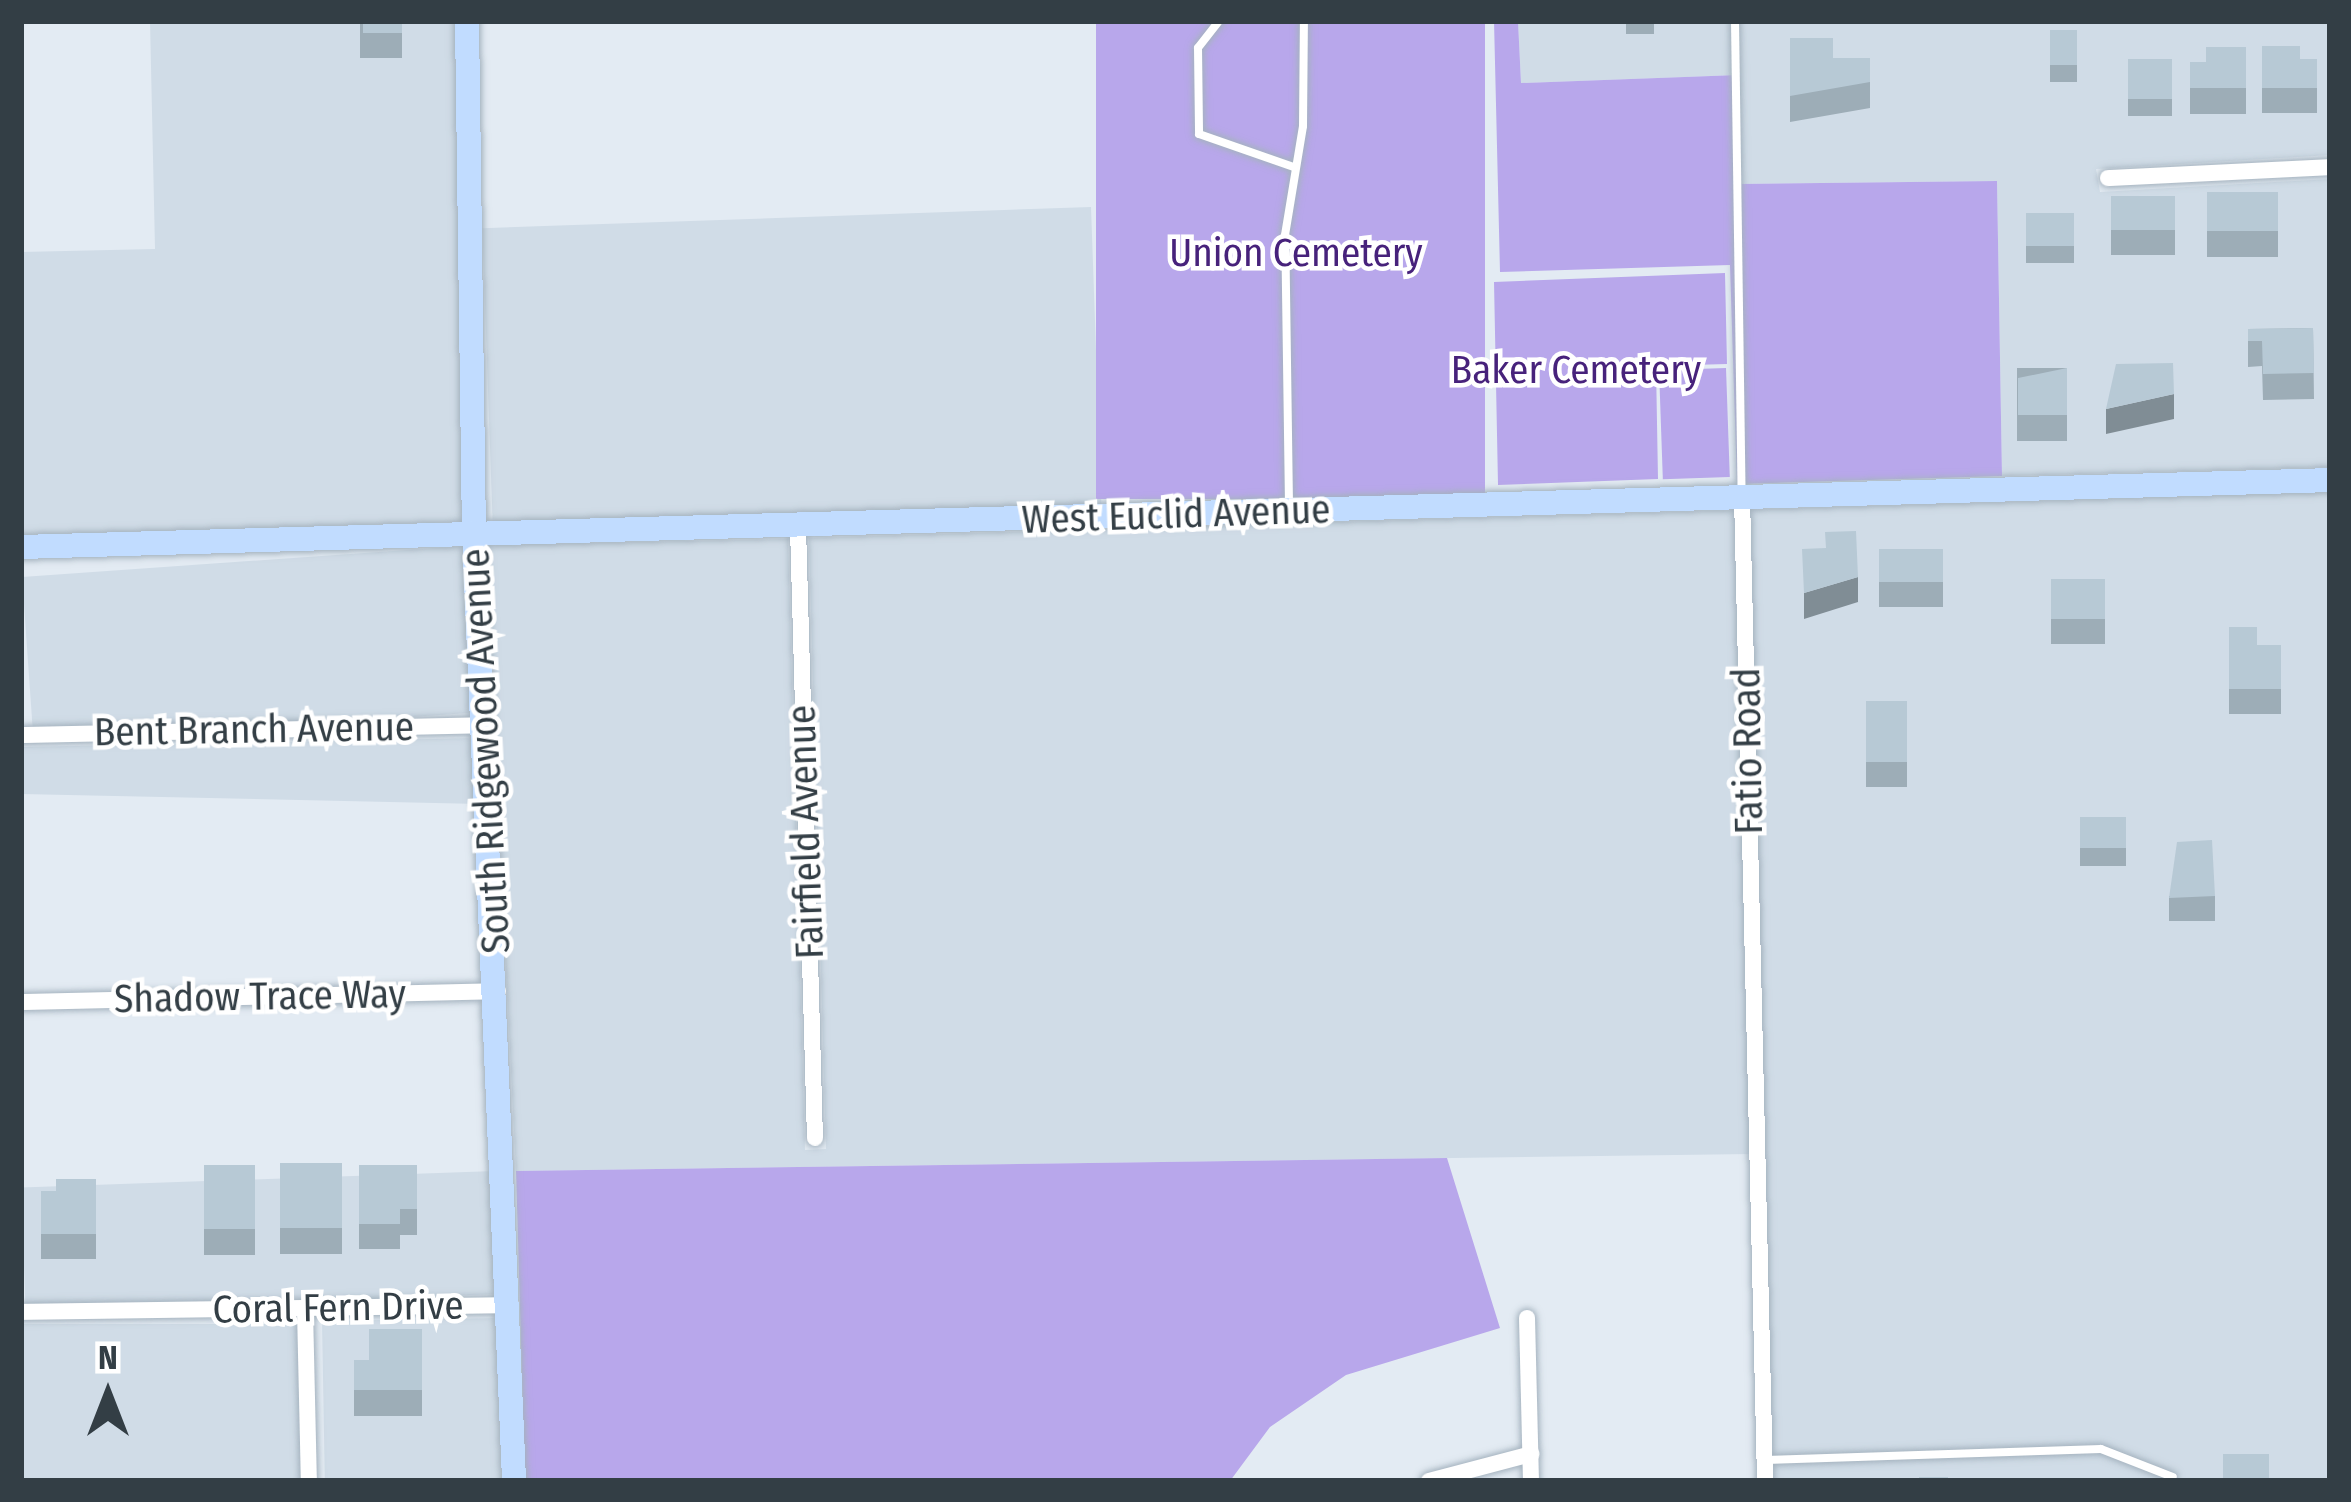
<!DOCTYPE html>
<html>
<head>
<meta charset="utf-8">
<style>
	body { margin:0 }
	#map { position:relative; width:2351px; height:1502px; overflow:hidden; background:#e3ebf3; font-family:"Fira Sans Condensed",sans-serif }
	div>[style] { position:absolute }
	.residential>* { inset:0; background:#d0dce7; transform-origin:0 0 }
	.green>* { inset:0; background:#b8a7eb; transform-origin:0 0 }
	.roads { filter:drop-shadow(0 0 3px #a5b3bf) drop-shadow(0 0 3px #a5b3bf) }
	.lane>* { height:8px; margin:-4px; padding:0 4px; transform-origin:4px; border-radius:4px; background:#fff }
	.street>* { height:16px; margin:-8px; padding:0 8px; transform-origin:8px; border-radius:8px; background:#fff }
	.secondary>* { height:24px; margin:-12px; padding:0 12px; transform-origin:12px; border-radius:12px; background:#c1dcff }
	.wall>* { inset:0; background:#9dadb7; transform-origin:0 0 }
	.shaded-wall>* { inset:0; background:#808d95 }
	.building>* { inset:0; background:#b7c9d5; transform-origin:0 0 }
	span { translate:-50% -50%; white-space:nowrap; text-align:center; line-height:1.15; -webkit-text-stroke:9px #fff; paint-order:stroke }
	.park-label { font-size:39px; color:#47227b }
	.street-label { font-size:39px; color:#333e45 }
	.frame { position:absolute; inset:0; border:24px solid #333e45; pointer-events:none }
	.north { position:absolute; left:48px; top:1334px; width:120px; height:120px; -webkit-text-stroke:9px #fff; paint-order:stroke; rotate:0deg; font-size:33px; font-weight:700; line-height:48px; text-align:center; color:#333e45 }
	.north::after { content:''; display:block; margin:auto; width:42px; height:54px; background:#333e45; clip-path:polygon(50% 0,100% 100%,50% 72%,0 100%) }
</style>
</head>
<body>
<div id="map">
	<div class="residential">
		<div style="clip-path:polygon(150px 21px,456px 21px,463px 522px,21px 535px,21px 252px,155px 249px)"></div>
		<div style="clip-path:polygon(1518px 21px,2330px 21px,2330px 155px,2096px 169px,2100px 192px,2330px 179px,2330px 467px,2002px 476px,1997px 181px,1736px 184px,1738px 75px,1521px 83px)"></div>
		<div style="left:1091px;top:207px;width:299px;height:609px;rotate:88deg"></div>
		<div style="clip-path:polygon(2330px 492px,2330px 1481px,1759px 1481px,1751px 1154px,516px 1171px,485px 545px,788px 539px,805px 1150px,826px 1149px,809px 538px)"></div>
		<div style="left:464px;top:546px;width:167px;height:443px;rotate:86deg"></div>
		<div style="clip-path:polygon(477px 738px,480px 804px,21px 794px,21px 747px)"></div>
		<div style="left:495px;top:1171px;width:123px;height:474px;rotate:88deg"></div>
		<div style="left:501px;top:1318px;width:163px;height:179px;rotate:89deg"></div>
		<div style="left:22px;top:1324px;width:278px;height:157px"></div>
	</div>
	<div class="green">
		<div style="left:1096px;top:21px;width:389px;height:478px"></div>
		<div style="clip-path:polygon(1494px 21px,1518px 21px,1521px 83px,1738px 75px,1737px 184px,1997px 181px,2002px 476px,1737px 484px,1730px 265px,1500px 272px)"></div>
		<div style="clip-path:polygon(1725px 273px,1727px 364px,1656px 366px,1658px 479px,1498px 485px,1494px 282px)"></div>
		<div style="left:1726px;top:368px;width:109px;height:67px;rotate:88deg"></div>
		<div style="clip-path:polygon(1447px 1158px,1500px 1328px,1346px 1375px,1270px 1427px,1230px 1481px,525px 1481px,516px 1171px)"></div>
	</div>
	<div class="roads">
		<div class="lane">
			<div style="left:1219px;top:21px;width:34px;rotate:128deg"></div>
			<div style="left:1198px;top:48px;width:86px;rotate:89.3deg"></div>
			<div style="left:1199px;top:134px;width:101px;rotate:19.2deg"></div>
			<div style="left:1735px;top:21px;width:473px;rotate:89.2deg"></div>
			<div style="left:1289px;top:505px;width:270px;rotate:-90.8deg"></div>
			<div style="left:1285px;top:235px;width:110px;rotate:-80.6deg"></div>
			<div style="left:1303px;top:126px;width:105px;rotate:-89.5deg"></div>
			<div style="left:1766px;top:1460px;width:335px;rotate:-1.9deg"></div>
			<div style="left:2101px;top:1449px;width:77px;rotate:21.3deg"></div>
		</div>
		<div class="street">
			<div style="left:2108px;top:178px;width:222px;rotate:-2.8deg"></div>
			<div style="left:1742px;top:496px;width:985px;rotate:88.66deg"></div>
			<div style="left:798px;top:527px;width:611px;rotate:88.41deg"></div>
			<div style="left:21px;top:735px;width:466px;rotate:-1.2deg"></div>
			<div style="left:21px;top:1002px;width:477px;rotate:-1.3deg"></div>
			<div style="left:305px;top:1310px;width:171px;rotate:88.7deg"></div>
			<div style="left:21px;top:1312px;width:490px;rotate:-0.8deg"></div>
			<div style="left:1527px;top:1318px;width:163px;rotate:88.6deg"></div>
			<div style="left:1429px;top:1481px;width:106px;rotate:-14.8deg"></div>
		</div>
		<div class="secondary">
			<div style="left:467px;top:21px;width:512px;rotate:89.22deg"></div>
			<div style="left:474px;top:533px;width:949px;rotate:87.58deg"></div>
			<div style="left:21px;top:547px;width:2310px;rotate:-1.66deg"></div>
		</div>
	</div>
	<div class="wall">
		<div style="left:360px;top:21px;width:42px;height:37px"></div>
		<div style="left:1626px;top:21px;width:28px;height:13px"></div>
		<div style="left:2050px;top:30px;width:27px;height:52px"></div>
		<div style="clip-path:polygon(1790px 38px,1833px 58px,1870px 58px,1870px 108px,1790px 122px)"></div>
		<div style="clip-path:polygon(2262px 46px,2300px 59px,2317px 59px,2317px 113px,2262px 113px)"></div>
		<div style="clip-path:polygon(2246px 47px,2246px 114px,2190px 114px,2190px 62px,2206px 62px)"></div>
		<div style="left:2128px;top:59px;width:44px;height:57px"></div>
		<div style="left:2207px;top:192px;width:71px;height:65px"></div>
		<div style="left:2111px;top:196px;width:64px;height:59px"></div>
		<div style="left:2026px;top:213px;width:48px;height:50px"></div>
		<div style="clip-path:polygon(2313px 328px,2314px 399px,2263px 400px,2262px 366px,2248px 367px,2248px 329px)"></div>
		<div style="left:2067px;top:368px;width:73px;height:50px;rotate:90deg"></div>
		<div style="left:1879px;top:549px;width:64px;height:58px"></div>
		<div style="left:2051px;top:579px;width:54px;height:65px"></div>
		<div style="clip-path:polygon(2229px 627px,2257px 645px,2281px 645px,2281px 714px,2229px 714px)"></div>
		<div style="left:1866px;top:701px;width:41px;height:86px"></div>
		<div style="left:2080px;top:817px;width:46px;height:49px"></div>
		<div style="left:2215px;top:896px;width:25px;height:46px;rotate:90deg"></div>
		<div style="left:280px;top:1163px;width:62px;height:91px"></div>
		<div style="left:204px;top:1165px;width:51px;height:90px"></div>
		<div style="clip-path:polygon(359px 1165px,417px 1165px,417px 1235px,400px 1235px,400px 1249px,359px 1249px)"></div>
		<div style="clip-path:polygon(96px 1179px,96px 1259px,41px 1259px,41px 1191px,56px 1191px)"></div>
		<div style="clip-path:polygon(422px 1329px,422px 1416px,354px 1416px,354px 1360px,369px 1360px)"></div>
	</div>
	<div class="shaded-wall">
		<div style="clip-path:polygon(2174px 394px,2174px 419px,2106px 434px,2106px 409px)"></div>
		<div style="clip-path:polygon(1858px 577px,1858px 602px,1804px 619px,1804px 593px)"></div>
	</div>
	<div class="building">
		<div style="left:363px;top:21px;width:39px;height:12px"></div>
		<div style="left:2050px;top:30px;width:27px;height:35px"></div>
		<div style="clip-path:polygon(1790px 38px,1833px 38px,1833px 58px,1870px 58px,1870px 82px,1790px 96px)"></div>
		<div style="clip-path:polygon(2262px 46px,2300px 46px,2300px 59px,2317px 59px,2317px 88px,2262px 88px)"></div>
		<div style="clip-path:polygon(2206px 47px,2246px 47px,2246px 88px,2190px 88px,2190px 62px,2206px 62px)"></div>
		<div style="left:2128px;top:59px;width:44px;height:40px"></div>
		<div style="left:2207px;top:192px;width:71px;height:39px"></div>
		<div style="left:2111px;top:196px;width:64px;height:34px"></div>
		<div style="left:2026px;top:213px;width:48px;height:33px"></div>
		<div style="clip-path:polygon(2313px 328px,2314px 373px,2263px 374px,2262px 341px,2248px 341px,2248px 329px)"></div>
		<div style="clip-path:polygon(2173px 363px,2174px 394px,2106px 409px,2116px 364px)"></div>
		<div style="clip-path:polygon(2067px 368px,2067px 415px,2018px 415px,2018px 378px)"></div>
		<div style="clip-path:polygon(1856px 531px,1858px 577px,1804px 593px,1802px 549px,1826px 548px,1825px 532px)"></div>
		<div style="left:1879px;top:549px;width:64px;height:33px"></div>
		<div style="left:2051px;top:579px;width:54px;height:40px"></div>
		<div style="clip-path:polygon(2229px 627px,2257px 627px,2257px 645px,2281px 645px,2281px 689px,2229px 689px)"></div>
		<div style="left:1866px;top:701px;width:41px;height:61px"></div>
		<div style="left:2080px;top:817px;width:46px;height:31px"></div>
		<div style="clip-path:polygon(2212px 840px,2215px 896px,2169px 898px,2177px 842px)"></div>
		<div style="left:280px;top:1163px;width:62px;height:65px"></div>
		<div style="left:204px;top:1165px;width:51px;height:64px"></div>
		<div style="clip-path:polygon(359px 1165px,417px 1165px,417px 1209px,400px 1209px,400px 1224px,359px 1224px)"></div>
		<div style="clip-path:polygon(56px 1179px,96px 1179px,96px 1234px,41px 1234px,41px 1191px,56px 1191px)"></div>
		<div style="clip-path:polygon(369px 1329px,422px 1329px,422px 1390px,354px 1390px,354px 1360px,369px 1360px)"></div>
		<div style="left:2223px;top:1454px;width:46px;height:27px"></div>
		<div style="left:1919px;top:1477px;width:29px;height:4px"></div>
	</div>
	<div class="park-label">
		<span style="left:1296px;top:253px">Union Cemetery</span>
		<span style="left:1576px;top:370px">Baker Cemetery</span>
	</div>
	<div class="street-label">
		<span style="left:1176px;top:515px;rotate:-2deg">West Euclid Avenue</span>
		<span style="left:254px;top:730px;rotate:-1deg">Bent Branch Avenue</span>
		<span style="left:486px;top:751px;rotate:-93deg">South Ridgewood Avenue</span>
		<span style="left:1748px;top:751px;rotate:-91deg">Fatio Road</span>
		<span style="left:806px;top:832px;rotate:-92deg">Fairfield Avenue</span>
		<span style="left:260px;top:997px;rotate:-1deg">Shadow Trace Way</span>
		<span style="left:338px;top:1308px;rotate:-1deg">Coral Fern Drive</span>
	</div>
	<div class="frame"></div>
	<div class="north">N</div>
</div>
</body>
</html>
